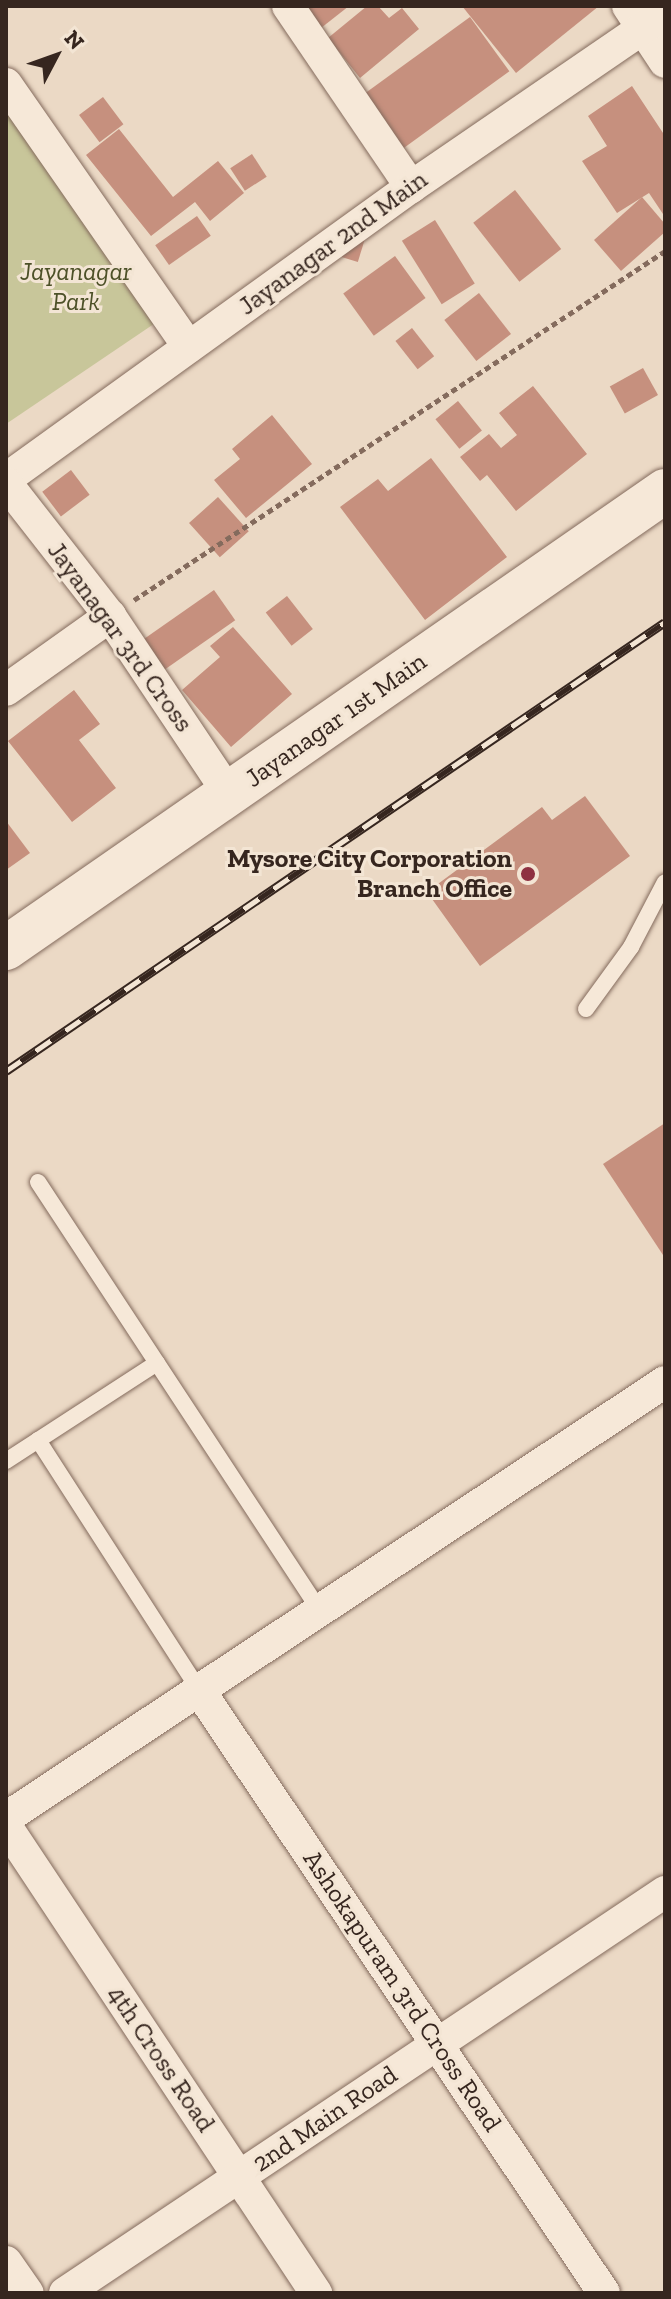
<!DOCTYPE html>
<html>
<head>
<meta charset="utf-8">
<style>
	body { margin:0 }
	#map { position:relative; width:671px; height:2299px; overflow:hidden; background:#ebd9c5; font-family:"Zilla Slab",serif }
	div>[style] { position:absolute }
	.green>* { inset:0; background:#c8c69a }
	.building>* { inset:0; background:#c6907e; transform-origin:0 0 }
	.path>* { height:5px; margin-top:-2.5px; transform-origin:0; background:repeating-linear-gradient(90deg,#846b5d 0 6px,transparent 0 10px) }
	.roads { filter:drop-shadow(0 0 2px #846b5d) drop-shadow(0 0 2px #846b5d) }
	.lane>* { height:16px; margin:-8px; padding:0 8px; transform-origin:8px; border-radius:8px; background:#f6e8d8 }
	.street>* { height:32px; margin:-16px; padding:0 16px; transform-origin:16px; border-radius:16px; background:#f6e8d8 }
	.secondary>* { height:44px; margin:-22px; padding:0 22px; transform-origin:22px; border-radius:22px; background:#f6e8d8 }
	.rail>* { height:9px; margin-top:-4.5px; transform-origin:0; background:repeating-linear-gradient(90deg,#f3e5d4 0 18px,#36261f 0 36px); box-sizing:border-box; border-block:2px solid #36261f }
	.dots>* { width:22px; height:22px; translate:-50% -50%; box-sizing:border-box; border:4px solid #f3e5d4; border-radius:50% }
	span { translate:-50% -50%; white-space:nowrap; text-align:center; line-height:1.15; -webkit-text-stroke:6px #f3e5d4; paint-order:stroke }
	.street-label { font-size:26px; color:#36261f }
	.park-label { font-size:26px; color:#4d5128; font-style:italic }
	.poi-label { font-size:26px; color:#36261f; font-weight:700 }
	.right { translate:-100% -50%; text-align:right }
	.frame { position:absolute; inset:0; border:8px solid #36261f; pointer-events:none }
	.north { position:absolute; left:16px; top:16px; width:80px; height:80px; -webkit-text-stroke:6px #f3e5d4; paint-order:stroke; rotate:49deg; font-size:22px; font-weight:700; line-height:32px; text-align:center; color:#36261f }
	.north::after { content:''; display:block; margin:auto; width:28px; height:36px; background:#36261f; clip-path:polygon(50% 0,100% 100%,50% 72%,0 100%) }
</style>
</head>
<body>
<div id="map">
	<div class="green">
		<div style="clip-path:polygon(6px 73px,176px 309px,6px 424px)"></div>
	</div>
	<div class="building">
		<div style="clip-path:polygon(303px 6px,349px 6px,321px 28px)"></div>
		<div style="clip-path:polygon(367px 6px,378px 6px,389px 18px,402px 8px,419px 29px,360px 78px,328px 38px)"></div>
		<div style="clip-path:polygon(462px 6px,599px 6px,516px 73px)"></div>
		<div style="left:470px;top:17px;width:67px;height:139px;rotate:54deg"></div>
		<div style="clip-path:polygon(632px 86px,665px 136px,665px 217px,649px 193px,617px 213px,582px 161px,607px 146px,588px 116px)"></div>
		<div style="left:103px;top:97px;width:34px;height:30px;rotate:53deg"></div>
		<div style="clip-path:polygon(119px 129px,173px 197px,218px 161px,244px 193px,210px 221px,195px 202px,151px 236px,86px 155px)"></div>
		<div style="left:252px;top:154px;width:27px;height:26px;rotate:57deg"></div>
		<div style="left:515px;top:190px;width:75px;height:53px;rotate:52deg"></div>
		<div style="clip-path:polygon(642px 197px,665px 224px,665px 232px,621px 271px,594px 240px)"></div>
		<div style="left:197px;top:216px;width:24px;height:51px;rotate:55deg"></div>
		<div style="left:435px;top:220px;width:75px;height:39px;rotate:58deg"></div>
		<div style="left:348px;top:236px;width:17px;height:22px;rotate:17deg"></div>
		<div style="left:395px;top:256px;width:52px;height:64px;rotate:54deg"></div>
		<div style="left:479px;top:293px;width:52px;height:44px;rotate:52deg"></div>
		<div style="left:412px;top:328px;width:36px;height:21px;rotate:52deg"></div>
		<div style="left:643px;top:368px;width:31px;height:38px;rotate:61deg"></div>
		<div style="clip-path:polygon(533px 386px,587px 454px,516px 511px,487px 475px,480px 481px,460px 457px,489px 434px,501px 448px,517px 435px,499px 413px)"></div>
		<div style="left:458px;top:401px;width:38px;height:29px;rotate:51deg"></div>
		<div style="clip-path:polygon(272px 415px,312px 464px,246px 518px,214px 480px,240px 459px,232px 449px)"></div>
		<div style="clip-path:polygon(431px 458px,507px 557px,425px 620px,340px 507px,378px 479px,388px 491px)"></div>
		<div style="left:71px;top:470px;width:31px;height:36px;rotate:53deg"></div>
		<div style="left:218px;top:497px;width:46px;height:39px;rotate:48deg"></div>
		<div style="left:214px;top:590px;width:37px;height:89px;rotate:55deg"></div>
		<div style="left:287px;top:596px;width:42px;height:27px;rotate:52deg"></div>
		<div style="clip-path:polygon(233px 627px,292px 694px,231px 747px,182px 690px,220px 657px,210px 646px)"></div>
		<div style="clip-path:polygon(74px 690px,100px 724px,79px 740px,116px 788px,72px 822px,8px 741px)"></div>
		<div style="clip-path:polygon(585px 796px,630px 856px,480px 966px,427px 892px,542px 807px,552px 820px)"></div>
		<div style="clip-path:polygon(6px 821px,30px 853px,6px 870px)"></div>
		<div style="clip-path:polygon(665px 1123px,665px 1258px,603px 1164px)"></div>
	</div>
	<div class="path">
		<div style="left:134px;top:600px;width:635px;rotate:-33.31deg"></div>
	</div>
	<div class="roads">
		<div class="lane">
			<div style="left:586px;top:1009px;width:77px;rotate:-54deg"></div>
			<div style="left:631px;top:947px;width:73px;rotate:-62.4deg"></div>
			<div style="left:38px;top:1182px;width:513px;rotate:56.68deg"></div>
			<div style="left:38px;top:1440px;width:297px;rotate:57.2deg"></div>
			<div style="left:6px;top:1461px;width:180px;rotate:-33deg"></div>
		</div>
		<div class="street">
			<div style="left:288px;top:6px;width:219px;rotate:55.8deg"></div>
			<div style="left:628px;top:6px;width:67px;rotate:56.5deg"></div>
			<div style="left:6px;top:84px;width:320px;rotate:55.2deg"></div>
			<div style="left:6px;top:479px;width:499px;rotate:-35.8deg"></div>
			<div style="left:411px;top:187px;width:308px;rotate:-34.4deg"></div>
			<div style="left:6px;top:483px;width:169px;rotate:52deg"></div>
			<div style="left:110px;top:616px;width:214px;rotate:56.2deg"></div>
			<div style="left:6px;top:690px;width:128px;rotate:-35.4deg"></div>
			<div style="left:199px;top:1690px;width:726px;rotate:56.11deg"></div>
			<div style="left:6px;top:1818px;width:790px;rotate:-33.49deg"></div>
			<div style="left:6px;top:1826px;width:561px;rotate:56.42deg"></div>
			<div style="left:6px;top:2262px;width:38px;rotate:55deg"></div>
			<div style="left:65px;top:2293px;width:722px;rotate:-33.76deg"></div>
		</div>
		<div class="secondary">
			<div style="left:6px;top:948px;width:802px;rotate:-34.74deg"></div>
		</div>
	</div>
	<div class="rail">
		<div style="left:6px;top:1071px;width:797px;rotate:-34.27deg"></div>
	</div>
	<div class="dots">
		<div style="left:528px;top:874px;background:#8f3141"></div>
	</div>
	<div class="street-label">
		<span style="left:333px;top:243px;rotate:-36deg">Jayanagar 2nd Main</span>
		<span style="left:120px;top:637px;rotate:54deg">Jayanagar 3rd Cross</span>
		<span style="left:336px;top:720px;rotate:-35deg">Jayanagar 1st Main</span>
		<span style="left:402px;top:1991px;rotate:56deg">Ashokapuram 3rd Cross Road</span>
		<span style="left:161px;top:2059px;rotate:56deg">4th Cross Road</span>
		<span style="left:325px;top:2119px;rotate:-34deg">2nd Main Road</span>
	</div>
	<div class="park-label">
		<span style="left:76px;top:287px">Jayanagar<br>Park</span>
	</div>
	<div class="poi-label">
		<span class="right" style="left:512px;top:874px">Mysore City Corporation<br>Branch Office</span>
	</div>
	<div class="frame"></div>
	<div class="north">N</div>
</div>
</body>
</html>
